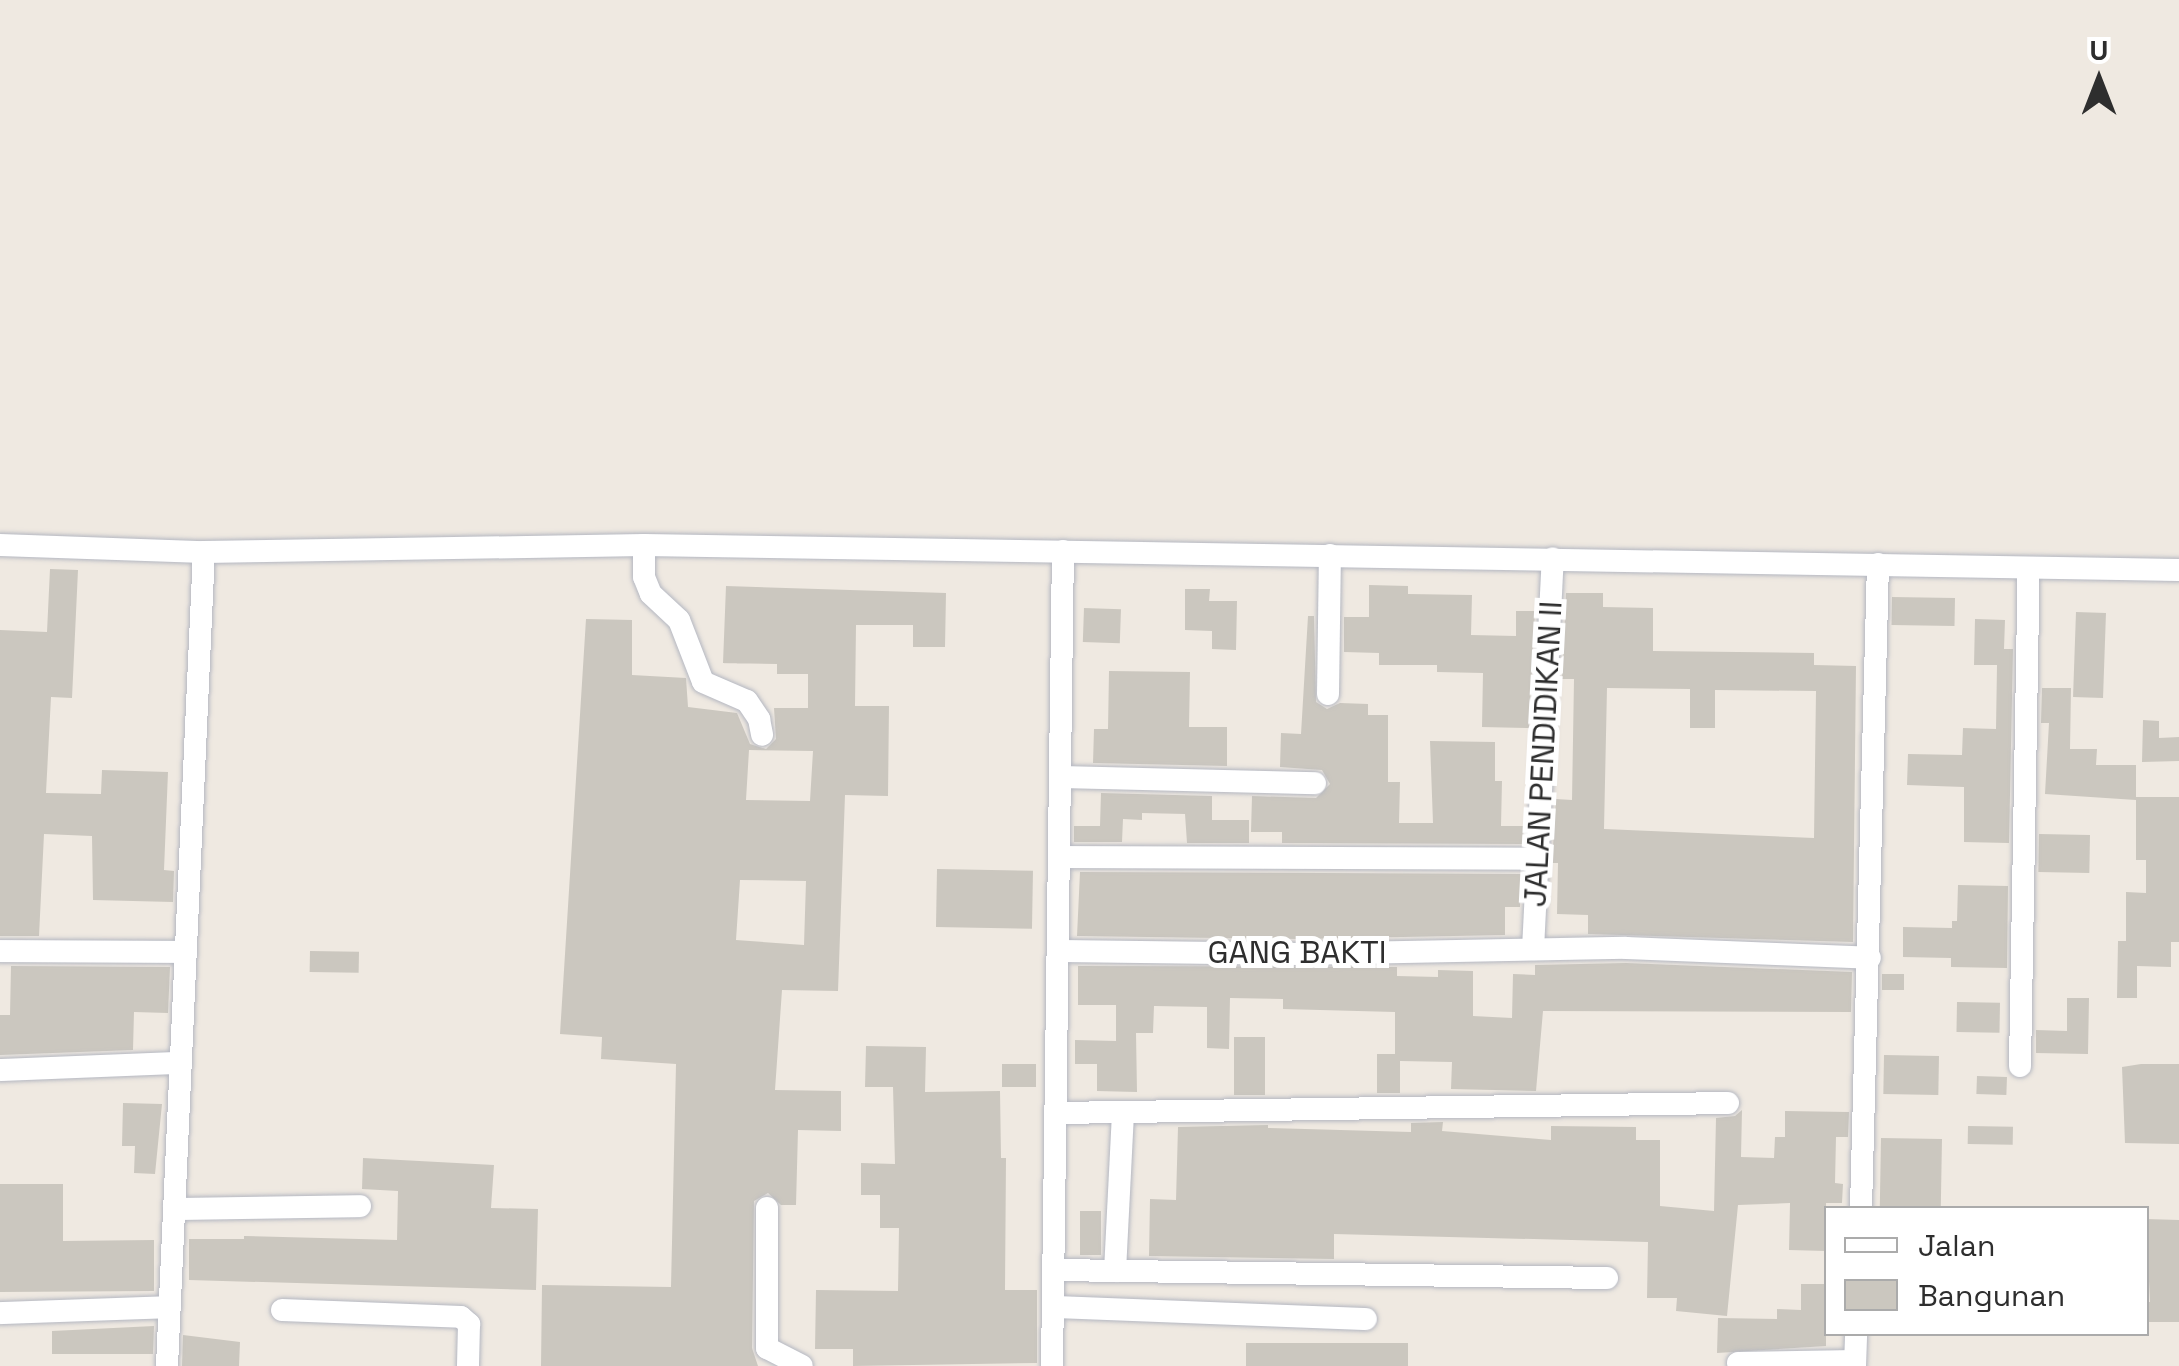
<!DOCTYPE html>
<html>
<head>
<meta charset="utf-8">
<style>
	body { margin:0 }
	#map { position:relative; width:2179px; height:1366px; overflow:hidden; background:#efe9e1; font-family:"Space Grotesk",sans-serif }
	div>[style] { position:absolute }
	.building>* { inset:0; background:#cbc7bf; transform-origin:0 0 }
	.roads { filter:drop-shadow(0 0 2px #b4b7c1) drop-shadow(0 0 2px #b4b7c1) }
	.minor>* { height:22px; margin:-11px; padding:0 11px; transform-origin:11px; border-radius:11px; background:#fff }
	span { translate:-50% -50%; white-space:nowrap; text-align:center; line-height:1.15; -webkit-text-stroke:10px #fff; paint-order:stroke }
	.street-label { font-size:32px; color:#2e2e2e }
	.legend { position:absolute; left:1824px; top:1206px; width:325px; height:130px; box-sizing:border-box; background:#fff; border:2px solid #ababab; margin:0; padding:12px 18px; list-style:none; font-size:30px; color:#2e2e2e }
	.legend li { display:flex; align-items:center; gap:20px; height:50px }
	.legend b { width:50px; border:2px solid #ababab }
	.north { position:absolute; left:2049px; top:30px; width:100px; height:100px; -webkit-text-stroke:8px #fff; paint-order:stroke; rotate:0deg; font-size:28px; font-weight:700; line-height:40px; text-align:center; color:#2e2e2e }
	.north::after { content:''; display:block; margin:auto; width:35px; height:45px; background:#2e2e2e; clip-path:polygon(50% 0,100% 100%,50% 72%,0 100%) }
</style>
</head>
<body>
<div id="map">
	<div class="building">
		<div style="clip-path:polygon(50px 569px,78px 570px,72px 698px,51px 697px,46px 793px,101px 794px,102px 770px,168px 772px,164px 870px,174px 871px,173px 902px,93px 900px,92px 836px,44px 834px,39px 936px,0 936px,0 630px,47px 632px)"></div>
		<div style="clip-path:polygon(1369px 585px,1408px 586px,1408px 594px,1472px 595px,1471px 635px,1516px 636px,1516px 611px,1535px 611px,1529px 728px,1482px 727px,1483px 673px,1437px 672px,1437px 665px,1379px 665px,1379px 653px,1344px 652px,1344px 617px,1369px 617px)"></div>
		<div style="clip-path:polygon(evenodd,726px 586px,946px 593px,945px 647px,913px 647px,913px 625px,856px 625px,855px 706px,889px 706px,888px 796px,845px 795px,838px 991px,782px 990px,775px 1090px,841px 1091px,841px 1131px,798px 1130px,796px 1205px,781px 1205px,768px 1193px,754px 1201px,752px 1348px,758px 1366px,541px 1366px,542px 1285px,671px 1287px,676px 1064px,601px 1059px,602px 1037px,560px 1034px,586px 619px,632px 620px,632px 675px,686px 678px,688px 707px,737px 713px,750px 744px,766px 749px,776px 739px,774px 708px,808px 708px,808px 674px,777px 674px,777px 664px,723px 663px,726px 586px,749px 750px,813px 751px,810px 801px,746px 800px,749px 750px,726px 586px,740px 880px,806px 881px,804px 945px,736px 940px,740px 880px)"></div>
		<div style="clip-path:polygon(1185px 589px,1210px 589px,1209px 601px,1237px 601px,1236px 650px,1212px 649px,1212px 631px,1185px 630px)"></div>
		<div style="clip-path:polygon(evenodd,1566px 593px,1603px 593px,1603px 607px,1653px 608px,1653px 651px,1814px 653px,1814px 665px,1856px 666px,1853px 942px,1588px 934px,1588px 915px,1557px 914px,1558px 863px,1552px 863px,1556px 799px,1572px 800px,1574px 679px,1562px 679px,1566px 593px,1607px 688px,1690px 689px,1690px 728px,1715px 728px,1715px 690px,1816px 691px,1814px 838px,1604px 829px,1607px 688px)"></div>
		<div style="left:1892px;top:597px;width:63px;height:28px;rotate:1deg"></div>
		<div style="left:1084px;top:608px;width:37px;height:34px;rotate:2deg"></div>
		<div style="left:2076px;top:612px;width:30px;height:85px;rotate:2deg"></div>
		<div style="clip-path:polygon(1308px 616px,1314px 616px,1316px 702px,1327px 709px,1340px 703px,1368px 704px,1368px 715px,1388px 715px,1388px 782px,1400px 782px,1399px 823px,1433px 823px,1430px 741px,1495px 742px,1495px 781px,1502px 781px,1501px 826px,1524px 826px,1523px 844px,1282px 843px,1282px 832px,1251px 832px,1252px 796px,1316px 798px,1330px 784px,1322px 770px,1280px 767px,1281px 733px,1301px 734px)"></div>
		<div style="clip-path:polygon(1975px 619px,2005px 620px,2004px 649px,2013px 649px,2009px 843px,1964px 842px,1964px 787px,1907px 785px,1908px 754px,1962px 755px,1963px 728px,1996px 729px,1997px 665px,1974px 665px)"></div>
		<div style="clip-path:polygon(1109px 671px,1190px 672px,1189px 727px,1227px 727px,1227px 766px,1093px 763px,1094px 729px,1108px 729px)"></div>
		<div style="clip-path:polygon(2042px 688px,2071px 688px,2070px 749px,2097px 749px,2096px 765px,2136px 765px,2136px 800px,2045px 794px,2049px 723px,2041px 723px)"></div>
		<div style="clip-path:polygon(2143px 720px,2159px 721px,2159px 738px,2179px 737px,2179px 761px,2142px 762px)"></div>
		<div style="clip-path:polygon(1101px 793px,1212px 796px,1212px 820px,1249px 820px,1249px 843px,1187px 843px,1185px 814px,1142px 813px,1142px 820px,1123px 819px,1122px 842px,1074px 842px,1074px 826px,1100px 826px)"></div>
		<div style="clip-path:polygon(2136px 797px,2179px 797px,2179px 942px,2171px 942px,2171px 967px,2137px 966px,2137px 998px,2117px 998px,2118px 941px,2126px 941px,2126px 892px,2146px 893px,2146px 860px,2136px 860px)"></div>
		<div style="left:2039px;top:834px;width:51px;height:38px;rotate:1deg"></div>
		<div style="left:937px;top:869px;width:96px;height:58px;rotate:1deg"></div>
		<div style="clip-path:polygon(1080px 872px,1522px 874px,1520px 907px,1505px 907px,1505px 935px,1299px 939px,1077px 936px)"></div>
		<div style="clip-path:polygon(1958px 885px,2008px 886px,2007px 968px,1951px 967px,1951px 958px,1903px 957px,1903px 927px,1952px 928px,1952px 921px,1957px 921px)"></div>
		<div style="left:310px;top:951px;width:49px;height:21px;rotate:1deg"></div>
		<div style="clip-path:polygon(1626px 963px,1852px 972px,1851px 1012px,1543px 1011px,1536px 1091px,1451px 1089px,1452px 1062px,1400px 1061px,1400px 1093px,1377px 1093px,1377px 1054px,1395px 1054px,1395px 1012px,1283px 1009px,1283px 999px,1230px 998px,1229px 1049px,1207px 1048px,1207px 1007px,1154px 1006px,1153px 1033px,1136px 1033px,1137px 1092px,1097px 1091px,1097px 1064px,1075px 1064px,1075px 1040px,1116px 1041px,1116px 1005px,1078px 1005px,1078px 966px,1397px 967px,1397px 976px,1438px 977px,1438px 970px,1473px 971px,1473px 1016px,1512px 1018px,1513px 974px,1535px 975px,1535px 965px)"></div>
		<div style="clip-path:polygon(11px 966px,170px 967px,168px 1013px,134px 1012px,133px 1050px,0 1055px,0 1015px,10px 1015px)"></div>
		<div style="left:1882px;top:974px;width:22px;height:16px"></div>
		<div style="clip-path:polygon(2067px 998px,2089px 998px,2088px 1054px,2036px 1053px,2036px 1030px,2067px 1031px)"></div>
		<div style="left:1957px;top:1002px;width:43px;height:30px;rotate:1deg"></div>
		<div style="left:1234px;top:1037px;width:31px;height:58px"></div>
		<div style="clip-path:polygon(866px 1046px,926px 1047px,925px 1092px,1000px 1091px,1001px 1158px,1006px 1158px,1005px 1290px,1037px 1290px,1037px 1363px,853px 1366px,853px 1349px,815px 1349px,816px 1290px,898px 1291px,899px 1228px,880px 1228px,880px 1195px,861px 1195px,861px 1163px,895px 1164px,893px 1087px,865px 1087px)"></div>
		<div style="left:1884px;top:1055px;width:55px;height:39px;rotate:1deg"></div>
		<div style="left:1002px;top:1064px;width:34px;height:23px"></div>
		<div style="clip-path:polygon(2141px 1064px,2179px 1064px,2179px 1144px,2125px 1143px,2122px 1067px)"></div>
		<div style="left:1977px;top:1076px;width:30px;height:18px;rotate:2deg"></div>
		<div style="clip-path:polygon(123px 1103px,162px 1104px,155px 1174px,134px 1173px,135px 1146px,122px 1146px)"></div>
		<div style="clip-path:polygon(1742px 1110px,1741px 1157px,1774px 1158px,1775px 1137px,1785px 1137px,1785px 1111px,1849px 1112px,1848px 1137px,1836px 1137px,1835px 1183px,1843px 1184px,1842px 1203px,1826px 1203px,1826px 1251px,1789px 1250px,1790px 1203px,1738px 1205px,1727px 1316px,1676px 1311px,1677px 1298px,1647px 1298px,1648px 1242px,1334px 1234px,1334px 1259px,1149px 1256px,1150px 1199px,1176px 1200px,1178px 1127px,1268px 1125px,1268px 1128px,1411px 1132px,1411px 1123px,1443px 1122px,1442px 1131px,1551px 1140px,1551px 1126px,1636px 1127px,1636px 1140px,1660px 1140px,1660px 1206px,1714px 1211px,1716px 1118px,1735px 1116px)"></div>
		<div style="left:1968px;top:1126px;width:45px;height:18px;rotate:1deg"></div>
		<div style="left:1881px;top:1138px;width:61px;height:70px;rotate:1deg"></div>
		<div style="clip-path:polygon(363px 1158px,494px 1165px,491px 1208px,538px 1209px,536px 1290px,189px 1280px,189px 1239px,244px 1239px,244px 1236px,397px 1240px,398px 1191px,362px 1189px)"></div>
		<div style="clip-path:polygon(0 1184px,63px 1184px,63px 1241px,154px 1240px,154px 1291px,0 1292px)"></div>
		<div style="left:1080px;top:1211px;width:21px;height:44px"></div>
		<div style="clip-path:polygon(2146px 1219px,2179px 1220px,2179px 1322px,2146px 1322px,2146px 1302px,2150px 1302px)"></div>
		<div style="clip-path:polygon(1801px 1284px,1826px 1284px,1826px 1346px,1717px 1353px,1718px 1318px,1777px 1319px,1777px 1309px,1801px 1310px)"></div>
		<div style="clip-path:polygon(154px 1326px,153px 1354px,52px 1354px,52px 1331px)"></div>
		<div style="clip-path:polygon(183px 1335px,240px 1342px,239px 1366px,182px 1366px)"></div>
		<div style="left:1246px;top:1343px;width:162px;height:23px"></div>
	</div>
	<div class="roads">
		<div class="minor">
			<div style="left:0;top:545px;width:204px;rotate:2deg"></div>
			<div style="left:204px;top:552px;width:440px;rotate:-0.9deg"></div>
			<div style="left:644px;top:545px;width:1535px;rotate:0.93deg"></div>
			<div style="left:644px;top:545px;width:32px;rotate:90deg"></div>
			<div style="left:644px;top:577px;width:18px;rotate:68deg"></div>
			<div style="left:651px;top:594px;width:38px;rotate:43deg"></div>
			<div style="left:679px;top:620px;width:66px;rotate:68.8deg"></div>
			<div style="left:703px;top:682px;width:48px;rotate:23.4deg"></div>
			<div style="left:747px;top:701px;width:22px;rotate:56deg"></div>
			<div style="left:759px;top:719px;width:16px;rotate:79deg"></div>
			<div style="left:1328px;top:694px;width:139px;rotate:-89.2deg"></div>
			<div style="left:1062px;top:777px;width:253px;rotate:1.4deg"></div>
			<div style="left:1061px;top:857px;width:476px;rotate:0.2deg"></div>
			<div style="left:1533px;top:949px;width:391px;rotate:-87.1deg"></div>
			<div style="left:0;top:951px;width:185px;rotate:0.3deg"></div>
			<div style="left:1061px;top:951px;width:238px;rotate:0.7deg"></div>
			<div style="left:1299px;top:954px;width:327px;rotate:-1.1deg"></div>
			<div style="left:1626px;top:948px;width:244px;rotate:2.3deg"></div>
			<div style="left:2020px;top:1066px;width:498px;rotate:-89deg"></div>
			<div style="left:0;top:1070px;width:177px;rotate:-2.3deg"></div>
			<div style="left:1056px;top:1113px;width:672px;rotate:-0.85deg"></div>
			<div style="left:767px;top:1208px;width:140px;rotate:90deg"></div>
			<div style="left:767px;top:1348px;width:39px;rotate:27deg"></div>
			<div style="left:1861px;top:1208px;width:644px;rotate:-88.49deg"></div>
			<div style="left:174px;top:1209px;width:186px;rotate:-0.9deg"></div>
			<div style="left:1054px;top:1270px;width:553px;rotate:0.83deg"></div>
			<div style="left:1115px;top:1271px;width:158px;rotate:-87.1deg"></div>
			<div style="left:1054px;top:1307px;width:312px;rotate:2.2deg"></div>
			<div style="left:282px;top:1310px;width:179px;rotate:2.2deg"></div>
			<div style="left:461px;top:1317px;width:11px;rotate:41deg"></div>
			<div style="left:469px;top:1324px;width:42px;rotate:91.4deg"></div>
			<div style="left:0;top:1313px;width:169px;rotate:-2deg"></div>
			<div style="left:1738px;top:1363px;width:117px;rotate:-1deg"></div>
			<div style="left:167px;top:1366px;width:815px;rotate:-87.4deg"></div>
			<div style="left:1052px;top:1366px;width:815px;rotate:-89.23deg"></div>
			<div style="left:1855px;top:1366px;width:32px;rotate:-88deg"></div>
		</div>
	</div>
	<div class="street-label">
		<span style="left:1543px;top:754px;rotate:-87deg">JALAN PENDIDIKAN II</span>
		<span style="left:1297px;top:952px">GANG BAKTI</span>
	</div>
	<ul class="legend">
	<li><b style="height:12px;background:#fff"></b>Jalan</li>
	<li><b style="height:28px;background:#cbc7bf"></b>Bangunan</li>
	</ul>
	<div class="north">U</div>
</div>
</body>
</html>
